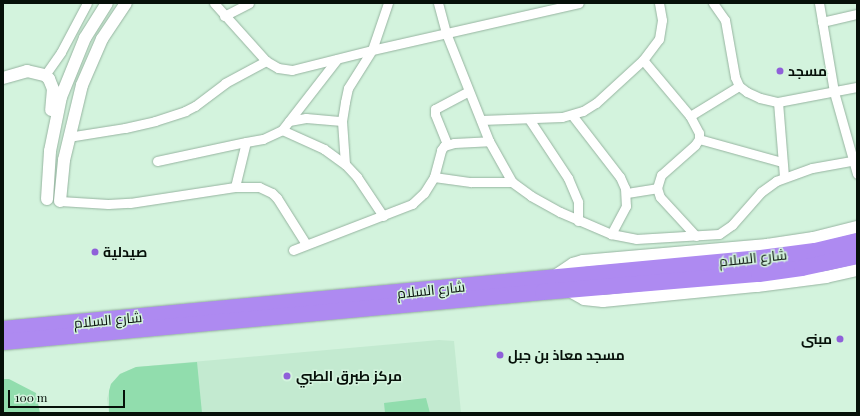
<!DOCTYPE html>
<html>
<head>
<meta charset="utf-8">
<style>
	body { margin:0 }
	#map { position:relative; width:860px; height:416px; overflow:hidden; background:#d3f3dd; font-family:"Playfair Display",Cairo,serif }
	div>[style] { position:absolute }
	.built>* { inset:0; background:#c3ead0 }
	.green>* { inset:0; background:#91ddad }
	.roads { filter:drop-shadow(0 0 1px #96b4a0) drop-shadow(0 0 1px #96b4a0) }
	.street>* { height:9px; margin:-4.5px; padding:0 4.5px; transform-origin:4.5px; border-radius:4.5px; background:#fff }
	.secondary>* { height:12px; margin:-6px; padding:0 6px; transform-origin:6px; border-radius:6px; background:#fff }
	.highway>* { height:16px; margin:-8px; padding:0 8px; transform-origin:8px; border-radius:8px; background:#ae8af1 }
	.dots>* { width:11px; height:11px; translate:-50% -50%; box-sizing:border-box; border:2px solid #d3f3dd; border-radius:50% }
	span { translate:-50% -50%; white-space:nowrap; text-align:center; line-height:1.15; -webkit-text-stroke:3px #d3f3dd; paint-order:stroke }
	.poi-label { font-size:14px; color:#061009; font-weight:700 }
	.left { translate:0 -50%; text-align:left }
	.right { translate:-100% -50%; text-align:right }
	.street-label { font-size:14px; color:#061009 }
	.frame { position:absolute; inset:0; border:4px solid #061009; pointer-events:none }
	.scale { position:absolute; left:8px; top:390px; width:117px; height:18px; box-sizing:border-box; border:2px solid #061009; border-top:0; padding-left:5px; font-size:12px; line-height:14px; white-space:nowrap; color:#061009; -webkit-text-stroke:3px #d3f3dd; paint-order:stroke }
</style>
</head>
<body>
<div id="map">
	<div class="built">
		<div style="clip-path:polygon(439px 340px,454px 341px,461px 413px,109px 413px,107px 399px,111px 384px,120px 374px,136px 367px)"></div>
	</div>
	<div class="green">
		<div style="clip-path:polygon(197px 362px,202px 413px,109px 413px,109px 391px,111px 384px,120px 374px,136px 367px)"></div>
		<div style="clip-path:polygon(3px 379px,9px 379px,36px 393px,40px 413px,3px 413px)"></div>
		<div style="clip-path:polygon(426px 398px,430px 413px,385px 413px,384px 403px)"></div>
	</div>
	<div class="roads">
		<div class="street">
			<div style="left:214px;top:3px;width:78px;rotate:48.1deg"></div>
			<div style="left:266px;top:61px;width:14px;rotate:30deg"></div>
			<div style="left:278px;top:68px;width:14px;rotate:8deg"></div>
			<div style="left:292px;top:70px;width:82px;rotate:-14deg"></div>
			<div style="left:372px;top:50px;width:212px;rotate:-12.8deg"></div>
			<div style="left:438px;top:3px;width:31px;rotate:75deg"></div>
			<div style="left:446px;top:33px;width:116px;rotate:68.3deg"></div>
			<div style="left:489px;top:141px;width:47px;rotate:60.7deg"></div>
			<div style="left:512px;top:182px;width:24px;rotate:36deg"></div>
			<div style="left:531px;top:196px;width:33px;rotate:29deg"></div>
			<div style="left:560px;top:212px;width:56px;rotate:23.3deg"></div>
			<div style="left:611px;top:234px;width:25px;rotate:11deg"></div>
			<div style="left:636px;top:239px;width:83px;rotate:-3.4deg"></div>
			<div style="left:719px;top:234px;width:16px;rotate:-35deg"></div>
			<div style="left:732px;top:225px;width:44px;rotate:-48.7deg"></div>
			<div style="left:761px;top:192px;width:19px;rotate:-36deg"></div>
			<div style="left:776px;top:181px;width:38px;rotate:-20deg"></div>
			<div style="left:812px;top:168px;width:46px;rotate:-10.1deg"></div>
			<div style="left:713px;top:3px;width:21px;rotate:55deg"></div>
			<div style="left:725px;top:20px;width:58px;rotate:80deg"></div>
			<div style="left:735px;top:77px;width:10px;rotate:66deg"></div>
			<div style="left:739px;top:86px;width:10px;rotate:37deg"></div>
			<div style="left:747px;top:92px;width:14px;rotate:25deg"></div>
			<div style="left:760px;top:98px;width:18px;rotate:13deg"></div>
			<div style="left:778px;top:102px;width:80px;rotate:-10.8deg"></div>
			<div style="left:819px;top:3px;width:90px;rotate:80.4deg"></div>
			<div style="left:834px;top:92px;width:85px;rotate:74.3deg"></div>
			<div style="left:224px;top:16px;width:28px;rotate:-27deg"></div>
			<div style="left:822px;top:22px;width:36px;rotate:-13deg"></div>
			<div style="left:643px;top:60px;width:73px;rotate:50deg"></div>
			<div style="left:690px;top:116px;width:19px;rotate:62deg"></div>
			<div style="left:699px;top:133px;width:6px;rotate:90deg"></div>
			<div style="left:699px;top:139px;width:7px;rotate:124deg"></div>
			<div style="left:695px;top:145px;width:45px;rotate:138.6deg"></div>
			<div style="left:661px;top:175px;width:14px;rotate:107deg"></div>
			<div style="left:657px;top:188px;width:9px;rotate:72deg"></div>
			<div style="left:660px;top:197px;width:53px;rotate:47.3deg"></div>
			<div style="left:45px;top:75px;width:28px;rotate:-55deg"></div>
			<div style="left:61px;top:52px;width:55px;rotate:-62deg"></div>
			<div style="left:778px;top:102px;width:75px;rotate:85.4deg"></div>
			<div style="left:572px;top:115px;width:78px;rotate:52.3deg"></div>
			<div style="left:620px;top:177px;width:12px;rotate:66deg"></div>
			<div style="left:625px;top:188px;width:18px;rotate:87deg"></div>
			<div style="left:626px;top:206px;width:32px;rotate:118deg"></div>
			<div style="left:690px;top:116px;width:57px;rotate:-31.5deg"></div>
			<div style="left:529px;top:119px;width:71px;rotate:56.5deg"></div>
			<div style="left:568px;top:178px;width:26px;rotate:67deg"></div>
			<div style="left:578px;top:202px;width:19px;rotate:90deg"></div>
			<div style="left:481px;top:120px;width:81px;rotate:-2.1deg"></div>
			<div style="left:562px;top:117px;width:22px;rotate:-16deg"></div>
			<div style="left:583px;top:111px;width:15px;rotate:-32deg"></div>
			<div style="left:596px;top:103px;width:64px;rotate:-42.5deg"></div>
			<div style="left:643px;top:60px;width:26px;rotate:-53deg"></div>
			<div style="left:659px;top:39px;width:19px;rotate:-81deg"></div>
			<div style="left:662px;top:20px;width:17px;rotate:-100deg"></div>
			<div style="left:289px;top:121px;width:17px;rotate:-10deg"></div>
			<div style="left:306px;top:118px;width:36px;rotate:5deg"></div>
			<div style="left:282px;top:130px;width:46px;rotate:24.3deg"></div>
			<div style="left:324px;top:149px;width:26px;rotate:36deg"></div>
			<div style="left:345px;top:164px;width:18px;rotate:47deg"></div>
			<div style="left:357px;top:177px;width:47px;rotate:56.3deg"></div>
			<div style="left:68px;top:137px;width:58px;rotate:-9deg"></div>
			<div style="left:125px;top:128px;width:31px;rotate:-13deg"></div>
			<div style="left:155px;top:121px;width:32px;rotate:-18deg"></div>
			<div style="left:185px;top:111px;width:11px;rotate:-27deg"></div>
			<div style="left:195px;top:106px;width:38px;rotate:-37deg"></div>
			<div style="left:225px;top:83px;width:47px;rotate:-28.2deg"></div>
			<div style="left:699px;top:139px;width:86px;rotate:15.5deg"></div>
			<div style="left:447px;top:144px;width:32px;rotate:-112deg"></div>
			<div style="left:435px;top:114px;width:5px;rotate:-90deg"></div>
			<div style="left:435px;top:109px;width:38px;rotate:-28deg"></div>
			<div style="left:157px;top:161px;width:91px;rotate:-12.1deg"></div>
			<div style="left:345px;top:164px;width:43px;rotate:-94deg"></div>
			<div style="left:342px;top:121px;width:19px;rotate:-81deg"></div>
			<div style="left:345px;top:102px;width:14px;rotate:-78deg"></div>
			<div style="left:348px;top:88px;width:45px;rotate:-57.7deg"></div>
			<div style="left:372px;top:50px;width:50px;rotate:-71.2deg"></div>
			<div style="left:434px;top:177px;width:37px;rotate:8deg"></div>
			<div style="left:471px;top:182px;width:41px"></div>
			<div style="left:235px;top:187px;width:46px;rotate:-76.3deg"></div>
			<div style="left:246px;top:142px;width:17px;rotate:-10deg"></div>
			<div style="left:263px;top:139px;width:21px;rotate:-25deg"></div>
			<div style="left:282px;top:130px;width:90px;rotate:-52.2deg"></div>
			<div style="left:627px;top:193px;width:30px;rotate:-9deg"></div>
			<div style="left:60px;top:201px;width:48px;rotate:3.6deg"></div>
			<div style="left:108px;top:204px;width:22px;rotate:-3deg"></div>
			<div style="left:130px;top:203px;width:106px;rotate:-8.7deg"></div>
			<div style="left:235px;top:187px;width:24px"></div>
			<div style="left:259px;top:187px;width:14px;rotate:25deg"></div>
			<div style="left:272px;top:193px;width:7px;rotate:45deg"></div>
			<div style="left:277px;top:198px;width:54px;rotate:57.8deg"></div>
			<div style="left:293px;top:250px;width:128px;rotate:-21.1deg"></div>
			<div style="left:412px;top:204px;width:16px;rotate:-43deg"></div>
			<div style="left:424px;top:193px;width:19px;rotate:-58deg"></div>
			<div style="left:434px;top:177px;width:28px;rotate:-75deg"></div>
			<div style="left:441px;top:150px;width:5px;rotate:-53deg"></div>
			<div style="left:444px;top:146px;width:10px;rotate:-17deg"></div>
			<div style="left:454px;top:143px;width:35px;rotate:-3deg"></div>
		</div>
		<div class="secondary">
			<div style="left:3px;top:78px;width:25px;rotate:-16deg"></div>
			<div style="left:27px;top:71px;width:18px;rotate:13deg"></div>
			<div style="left:45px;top:75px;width:6px;rotate:45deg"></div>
			<div style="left:49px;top:79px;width:11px;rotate:68deg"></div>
			<div style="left:53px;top:89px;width:21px;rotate:95deg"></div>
			<div style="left:47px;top:199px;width:48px;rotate:-86.4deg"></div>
			<div style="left:50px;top:151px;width:55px;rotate:-78.5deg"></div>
			<div style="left:61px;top:97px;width:64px;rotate:-67.9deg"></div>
			<div style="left:85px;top:38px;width:41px;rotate:-57.8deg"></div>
			<div style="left:60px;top:201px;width:41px;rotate:-84.4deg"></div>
			<div style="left:64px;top:160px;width:77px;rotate:-76.5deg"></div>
			<div style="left:82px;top:85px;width:50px;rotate:-66.5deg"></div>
			<div style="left:102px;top:39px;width:43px;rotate:-56.3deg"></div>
			<div style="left:555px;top:276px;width:22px;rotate:-34deg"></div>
			<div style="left:573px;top:264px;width:10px;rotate:-17deg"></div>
			<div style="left:583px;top:261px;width:185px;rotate:-5deg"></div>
			<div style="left:767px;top:245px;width:47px;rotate:-8.7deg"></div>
			<div style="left:813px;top:238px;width:45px;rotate:-14deg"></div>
			<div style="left:568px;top:290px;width:18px;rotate:29deg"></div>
			<div style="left:584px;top:299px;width:19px;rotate:6deg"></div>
			<div style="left:603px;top:301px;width:155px;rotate:-5.6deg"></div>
			<div style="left:757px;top:286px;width:70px;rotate:-7.4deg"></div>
			<div style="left:826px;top:277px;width:32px;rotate:-13deg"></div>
		</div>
		<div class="highway">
			<div style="left:3px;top:329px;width:761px;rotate:-5.35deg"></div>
			<div style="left:761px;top:258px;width:54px;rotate:-7.4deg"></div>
			<div style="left:815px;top:251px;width:43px;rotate:-13.4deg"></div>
			<div style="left:3px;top:342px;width:542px;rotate:-5.29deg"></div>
			<div style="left:543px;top:292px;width:217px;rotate:-4.8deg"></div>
			<div style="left:759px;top:274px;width:43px;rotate:-7.9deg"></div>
			<div style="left:802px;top:268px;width:56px;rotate:-12.3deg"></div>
		</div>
	</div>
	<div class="dots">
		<div style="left:780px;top:71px;background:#8f60d9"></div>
		<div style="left:95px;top:252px;background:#8f60d9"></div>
		<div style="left:840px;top:339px;background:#8f60d9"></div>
		<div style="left:500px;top:355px;background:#8f60d9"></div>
		<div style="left:287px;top:376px;background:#8f60d9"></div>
	</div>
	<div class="poi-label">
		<span class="left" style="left:788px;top:71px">مسجد</span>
		<span class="left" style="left:103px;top:252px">صيدلية</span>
		<span class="right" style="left:832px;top:339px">مبنى</span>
		<span class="left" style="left:508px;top:355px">مسجد معاذ بن جبل</span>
		<span class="left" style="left:296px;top:376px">مركز طبرق الطبي</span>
	</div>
	<div class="street-label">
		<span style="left:753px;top:258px;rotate:-6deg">شارع السلام</span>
		<span style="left:431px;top:290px;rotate:-6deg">شارع السلام</span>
		<span style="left:108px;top:320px;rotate:-5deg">شارع السلام</span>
	</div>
	<div class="frame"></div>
	<div class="scale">100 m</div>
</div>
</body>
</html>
